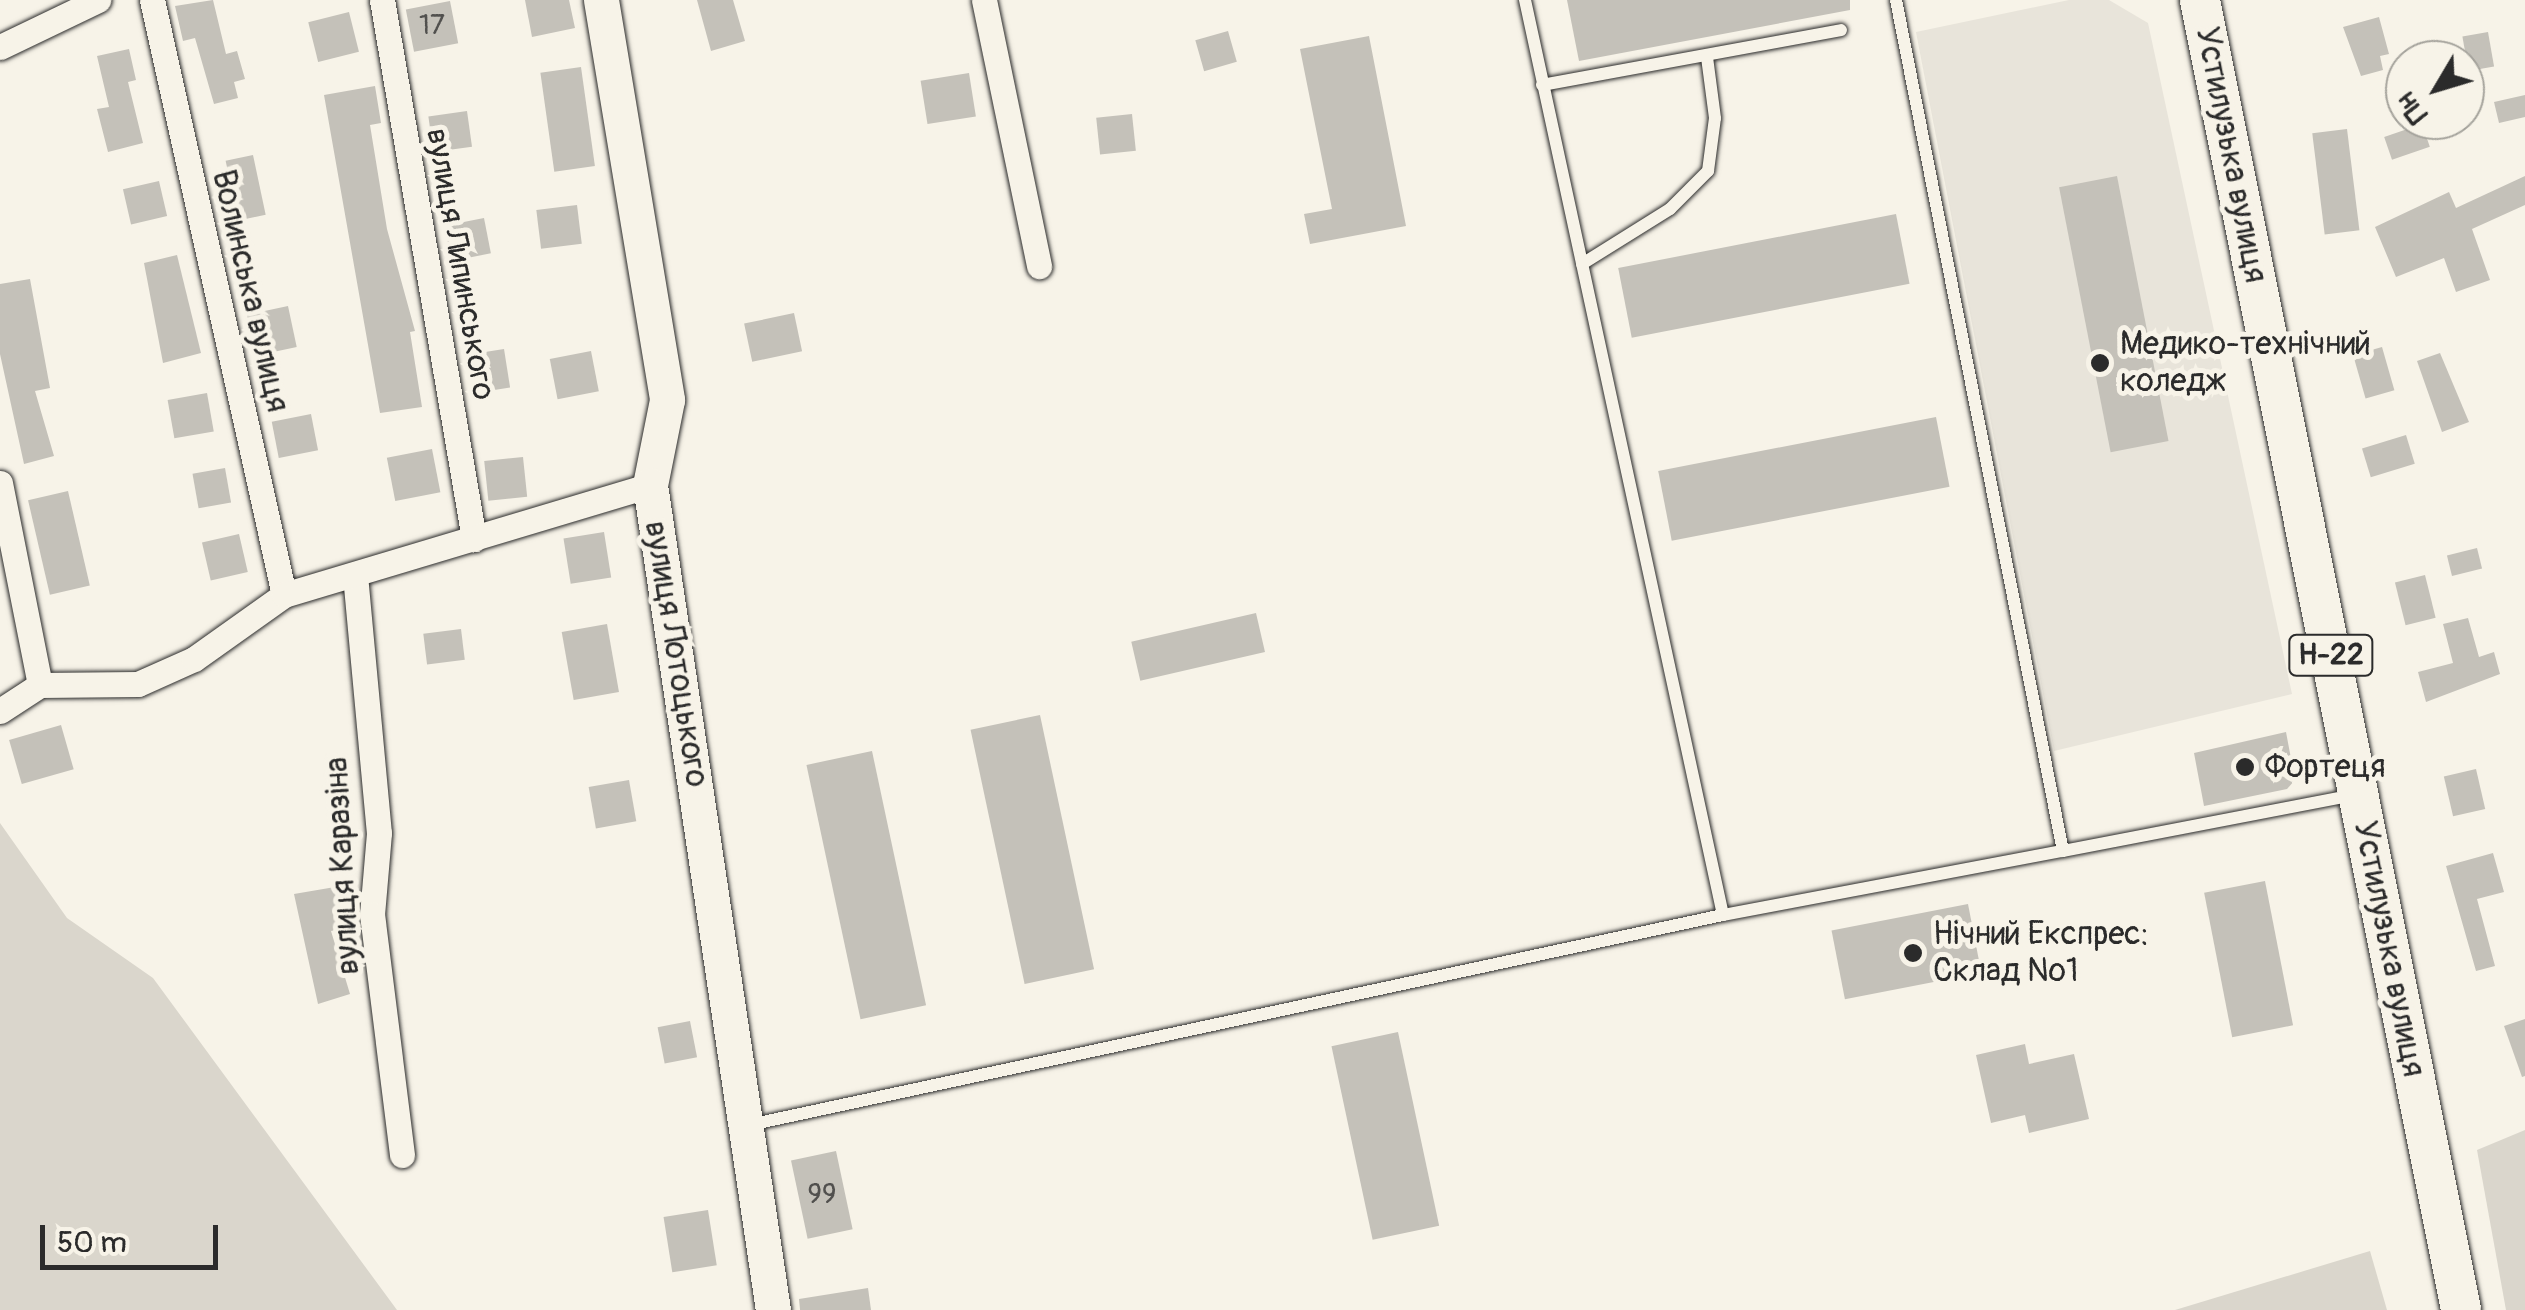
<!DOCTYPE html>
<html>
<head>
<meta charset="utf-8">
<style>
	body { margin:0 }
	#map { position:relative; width:2525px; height:1310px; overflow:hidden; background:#f7f3e8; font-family:Pangolin,sans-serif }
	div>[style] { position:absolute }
	.built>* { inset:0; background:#e8e4da }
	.green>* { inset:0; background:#dad6cc }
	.building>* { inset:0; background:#c4c1b9; transform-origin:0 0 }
	.roads { filter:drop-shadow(0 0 2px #2b2b2b) drop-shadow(0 0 2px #2b2b2b) }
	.lane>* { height:12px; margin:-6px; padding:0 6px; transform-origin:6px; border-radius:6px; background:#f7f3e8 }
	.street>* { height:25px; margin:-12.5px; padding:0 12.5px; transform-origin:12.5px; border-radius:12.5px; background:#f7f3e8 }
	.secondary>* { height:35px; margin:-17.5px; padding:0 17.5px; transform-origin:17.5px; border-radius:17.5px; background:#f7f3e8 }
	.primary>* { height:40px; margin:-20px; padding:0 20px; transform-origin:20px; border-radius:20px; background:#f7f3e8 }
	.dots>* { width:28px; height:28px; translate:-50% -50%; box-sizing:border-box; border:5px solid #f7f3e8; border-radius:50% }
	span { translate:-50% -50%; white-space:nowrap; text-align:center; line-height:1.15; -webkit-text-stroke:10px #f7f3e8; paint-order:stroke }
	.number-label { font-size:28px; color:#51504e }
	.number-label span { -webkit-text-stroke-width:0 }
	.shield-label span { padding:2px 8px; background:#f7f3e8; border:2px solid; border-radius:8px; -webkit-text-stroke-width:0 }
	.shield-label { font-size:30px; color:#2b2b2b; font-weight:700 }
	.street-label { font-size:32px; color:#2b2b2b }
	.poi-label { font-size:32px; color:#2b2b2b }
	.left { translate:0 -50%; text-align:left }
	.north { position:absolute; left:2385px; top:40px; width:100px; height:100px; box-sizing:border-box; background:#f7f3e8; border:2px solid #a5a39c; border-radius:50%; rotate:232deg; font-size:28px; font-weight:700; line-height:40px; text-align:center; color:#2b2b2b }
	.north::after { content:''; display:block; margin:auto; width:35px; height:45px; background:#2b2b2b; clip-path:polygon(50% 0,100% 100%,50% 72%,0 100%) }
	.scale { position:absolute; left:40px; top:1225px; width:178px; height:45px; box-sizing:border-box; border:5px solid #2b2b2b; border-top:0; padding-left:12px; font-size:30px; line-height:35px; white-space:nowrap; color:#2b2b2b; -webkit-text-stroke:8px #f7f3e8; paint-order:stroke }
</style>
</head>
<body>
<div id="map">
	<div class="built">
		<div style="clip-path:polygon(2069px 0,2109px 0,2148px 23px,2292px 694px,2054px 751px,1916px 32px)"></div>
	</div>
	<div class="green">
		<div style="clip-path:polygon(0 823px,67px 918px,153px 978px,397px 1310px,0 1310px)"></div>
		<div style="clip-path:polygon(2525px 1130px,2525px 1310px,2506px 1310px,2477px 1150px)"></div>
		<div style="clip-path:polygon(2370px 1251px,2387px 1310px,2175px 1310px)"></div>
	</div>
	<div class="building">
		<div style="clip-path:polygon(213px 0,226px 54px,237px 51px,245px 79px,234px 82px,238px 98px,214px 104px,195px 38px,183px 41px,175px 6px)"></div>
		<div style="clip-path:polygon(525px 0,569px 0,575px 28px,532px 37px)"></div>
		<div style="clip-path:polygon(697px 0,733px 0,745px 41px,711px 51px)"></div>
		<div style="clip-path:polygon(1567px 0,1850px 0,1850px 10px,1579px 61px)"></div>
		<div style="left:450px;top:1px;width:43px;height:45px;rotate:79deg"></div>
		<div style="left:349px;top:12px;width:41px;height:42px;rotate:76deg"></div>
		<div style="clip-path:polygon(2379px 17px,2389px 54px,2380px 56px,2383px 70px,2361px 76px,2343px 27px)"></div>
		<div style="left:1228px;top:31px;width:32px;height:34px;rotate:74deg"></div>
		<div style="left:2488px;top:32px;width:35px;height:26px;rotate:80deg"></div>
		<div style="clip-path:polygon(1369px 36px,1406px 226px,1310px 244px,1304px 214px,1332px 209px,1300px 49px)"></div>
		<div style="clip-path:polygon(129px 49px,136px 80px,128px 82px,143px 143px,108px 152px,97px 109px,109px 107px,97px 56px)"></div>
		<div style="left:581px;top:67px;width:100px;height:41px;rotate:82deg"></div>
		<div style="left:969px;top:73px;width:44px;height:49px;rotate:81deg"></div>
		<div style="clip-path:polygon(375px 86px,381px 123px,370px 125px,387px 229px,415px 331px,410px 332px,422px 407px,380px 413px,324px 95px)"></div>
		<div style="clip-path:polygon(2525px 95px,2525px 117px,2499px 123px,2494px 102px)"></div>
		<div style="left:467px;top:111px;width:36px;height:39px;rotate:82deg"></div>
		<div style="left:1132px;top:114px;width:37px;height:36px;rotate:84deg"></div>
		<div style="left:2422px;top:124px;width:24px;height:40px;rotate:71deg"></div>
		<div style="left:2347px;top:129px;width:102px;height:35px;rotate:83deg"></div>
		<div style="left:253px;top:155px;width:61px;height:28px;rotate:78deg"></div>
		<div style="left:2117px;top:176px;width:270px;height:59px;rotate:79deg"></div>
		<div style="clip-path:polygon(2525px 176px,2525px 205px,2472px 229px,2490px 280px,2456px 292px,2444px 258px,2396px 277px,2375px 227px,2449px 192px,2456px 208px)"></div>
		<div style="left:159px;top:181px;width:36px;height:37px;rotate:77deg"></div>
		<div style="left:577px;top:205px;width:39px;height:41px;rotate:83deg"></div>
		<div style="left:1896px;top:214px;width:71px;height:283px;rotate:79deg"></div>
		<div style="left:484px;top:218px;width:36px;height:40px;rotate:79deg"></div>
		<div style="clip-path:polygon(177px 255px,201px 353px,163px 363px,144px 263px)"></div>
		<div style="clip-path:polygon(30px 279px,50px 388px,35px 391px,54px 456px,24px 464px,0 354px,0 284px)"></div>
		<div style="left:288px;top:306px;width:42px;height:42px;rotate:78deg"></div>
		<div style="left:794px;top:313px;width:39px;height:51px;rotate:78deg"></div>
		<div style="left:2382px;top:347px;width:45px;height:30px;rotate:74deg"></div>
		<div style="left:504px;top:349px;width:39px;height:35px;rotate:81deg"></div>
		<div style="left:591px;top:351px;width:41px;height:42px;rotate:79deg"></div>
		<div style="clip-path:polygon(2440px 353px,2469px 422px,2442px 432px,2417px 361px)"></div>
		<div style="left:207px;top:393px;width:39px;height:40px;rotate:80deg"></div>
		<div style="left:311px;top:414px;width:37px;height:40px;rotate:79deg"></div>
		<div style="left:1936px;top:417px;width:71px;height:283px;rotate:79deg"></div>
		<div style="left:2406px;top:435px;width:30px;height:46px;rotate:73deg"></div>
		<div style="left:432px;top:449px;width:44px;height:46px;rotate:79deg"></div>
		<div style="left:523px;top:457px;width:40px;height:39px;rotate:84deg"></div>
		<div style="left:225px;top:468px;width:35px;height:33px;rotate:80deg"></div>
		<div style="left:68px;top:491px;width:97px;height:41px;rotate:77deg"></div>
		<div style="left:604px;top:532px;width:46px;height:41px;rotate:81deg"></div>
		<div style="left:239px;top:534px;width:39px;height:38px;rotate:77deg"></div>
		<div style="left:2477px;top:548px;width:21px;height:31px;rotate:76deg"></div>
		<div style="left:2425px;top:575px;width:44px;height:31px;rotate:76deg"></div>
		<div style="left:1256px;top:613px;width:40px;height:128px;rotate:77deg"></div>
		<div style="clip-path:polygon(2468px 618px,2479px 657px,2494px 652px,2500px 674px,2426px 702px,2418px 672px,2453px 663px,2443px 624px)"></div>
		<div style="left:607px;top:624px;width:69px;height:46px;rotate:80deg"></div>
		<div style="left:461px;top:629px;width:31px;height:38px;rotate:83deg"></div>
		<div style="left:1040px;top:715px;width:260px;height:71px;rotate:78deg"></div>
		<div style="left:61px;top:725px;width:46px;height:54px;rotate:74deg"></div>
		<div style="clip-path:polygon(2286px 732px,2295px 780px,2287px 789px,2204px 806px,2194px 753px)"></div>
		<div style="left:872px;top:751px;width:260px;height:67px;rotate:78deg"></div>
		<div style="left:2476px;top:769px;width:41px;height:33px;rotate:77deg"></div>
		<div style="left:629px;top:780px;width:42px;height:41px;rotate:80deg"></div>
		<div style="clip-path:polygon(2493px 853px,2504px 892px,2477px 899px,2495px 966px,2476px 971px,2446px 866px)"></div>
		<div style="left:2265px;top:881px;width:147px;height:62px;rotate:79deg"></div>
		<div style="clip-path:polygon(335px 887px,342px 929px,331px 931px,350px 994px,318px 1004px,294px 894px)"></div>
		<div style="left:1968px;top:904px;width:70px;height:139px;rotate:79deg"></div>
		<div style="clip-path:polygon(2525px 1019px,2525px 1076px,2522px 1077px,2504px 1026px)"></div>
		<div style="left:690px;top:1021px;width:37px;height:33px;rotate:79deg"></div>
		<div style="left:1398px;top:1032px;width:198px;height:68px;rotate:78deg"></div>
		<div style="clip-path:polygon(2025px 1044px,2029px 1064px,2074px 1054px,2089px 1119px,2029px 1133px,2025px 1115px,1991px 1123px,1976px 1055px)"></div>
		<div style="left:836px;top:1151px;width:80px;height:46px;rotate:78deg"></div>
		<div style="left:708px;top:1210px;width:56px;height:45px;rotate:81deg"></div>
		<div style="clip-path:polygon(868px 1288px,871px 1310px,800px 1310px,799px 1299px)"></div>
	</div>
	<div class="roads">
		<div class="lane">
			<div style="left:1525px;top:0;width:936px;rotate:77.79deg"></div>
			<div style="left:1896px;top:0;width:867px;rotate:78.9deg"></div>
			<div style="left:2063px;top:851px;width:295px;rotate:-10.9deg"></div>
			<div style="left:1542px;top:85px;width:304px;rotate:-10.4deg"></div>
			<div style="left:1582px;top:264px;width:104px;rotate:-32deg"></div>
			<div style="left:1670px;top:209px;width:54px;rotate:-45deg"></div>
			<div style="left:1708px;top:171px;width:53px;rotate:-82.5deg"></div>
			<div style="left:1715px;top:118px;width:62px;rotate:-97.5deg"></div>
			<div style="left:749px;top:1125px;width:996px;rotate:-12.17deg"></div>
			<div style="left:1723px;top:915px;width:346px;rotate:-10.7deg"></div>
		</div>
		<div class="street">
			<div style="left:152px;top:0;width:609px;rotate:77.49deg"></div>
			<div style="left:382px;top:0;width:547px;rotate:80.31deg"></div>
			<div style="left:984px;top:0;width:272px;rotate:78.3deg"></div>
			<div style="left:0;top:47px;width:109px;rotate:-25.6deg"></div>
			<div style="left:0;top:483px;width:206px;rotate:78.8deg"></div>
			<div style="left:355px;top:575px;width:259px;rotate:84.7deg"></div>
			<div style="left:379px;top:833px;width:81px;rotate:94.9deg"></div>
			<div style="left:372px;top:914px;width:243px;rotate:82.9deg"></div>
			<div style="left:0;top:711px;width:48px;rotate:-33deg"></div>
			<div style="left:40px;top:685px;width:98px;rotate:-0.6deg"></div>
			<div style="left:138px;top:684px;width:61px;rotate:-24.1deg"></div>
			<div style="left:194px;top:659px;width:110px;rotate:-35.4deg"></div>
			<div style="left:284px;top:595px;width:382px;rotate:-16.7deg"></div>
		</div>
		<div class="secondary">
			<div style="left:601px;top:0;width:405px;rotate:80.6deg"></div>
			<div style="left:667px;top:400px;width:87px;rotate:101.3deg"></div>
			<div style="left:650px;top:485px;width:834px;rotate:81.52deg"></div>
		</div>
		<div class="primary">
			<div style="left:2200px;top:0;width:1336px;rotate:78.73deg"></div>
		</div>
	</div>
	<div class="dots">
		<div style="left:2100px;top:363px;background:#2b2b2b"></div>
		<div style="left:2245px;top:767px;background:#2b2b2b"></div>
		<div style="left:1913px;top:953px;background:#2b2b2b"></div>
	</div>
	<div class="number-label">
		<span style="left:432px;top:26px">17</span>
		<span style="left:822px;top:1195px">99</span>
	</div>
	<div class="shield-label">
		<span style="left:2331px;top:655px">Н-22</span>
	</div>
	<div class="street-label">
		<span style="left:2231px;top:155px;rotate:79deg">Устилузька вулиця</span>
		<span style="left:460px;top:264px;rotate:80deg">вулиця Липинського</span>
		<span style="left:250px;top:291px;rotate:77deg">Волинська вулиця</span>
		<span style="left:676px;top:654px;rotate:81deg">вулиця Лотоцького</span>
		<span style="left:343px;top:866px;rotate:-93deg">вулиця Каразіна</span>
		<span style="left:2389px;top:949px;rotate:79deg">Устилузька вулиця</span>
	</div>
	<div class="poi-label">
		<span class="left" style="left:2120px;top:363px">Медико-технічний<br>коледж</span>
		<span class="left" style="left:2265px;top:767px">Фортеця</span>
		<span class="left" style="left:1933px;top:953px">Нічний Експрес:<br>Склад №1</span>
	</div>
	<div class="north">Пн</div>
	<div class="scale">50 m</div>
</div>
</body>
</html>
